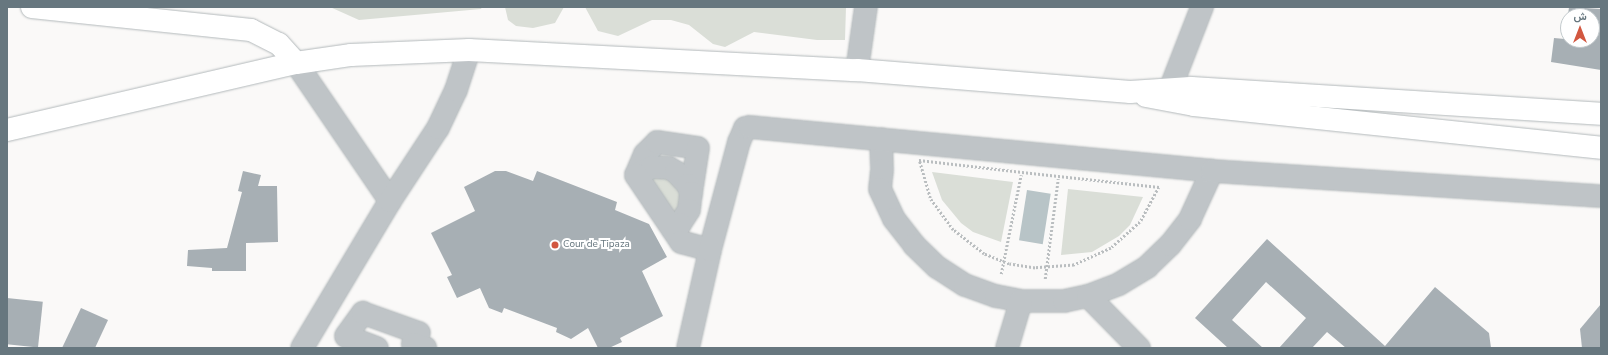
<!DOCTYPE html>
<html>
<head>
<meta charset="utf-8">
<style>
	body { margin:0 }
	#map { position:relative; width:1608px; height:355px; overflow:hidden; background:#faf9f8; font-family:"Nunito Sans",Vazirmatn,sans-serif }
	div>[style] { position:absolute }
	.green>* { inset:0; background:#daded7 }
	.water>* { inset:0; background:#b8c4c7; transform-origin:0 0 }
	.building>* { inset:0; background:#a7afb4; transform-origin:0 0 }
	.path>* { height:2.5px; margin-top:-1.25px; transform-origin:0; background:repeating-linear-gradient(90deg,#babec0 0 2px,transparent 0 4px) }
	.roads { filter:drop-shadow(0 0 1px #b3b9bb) drop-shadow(0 0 1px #b3b9bb) }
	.minor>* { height:22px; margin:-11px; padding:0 11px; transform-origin:11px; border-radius:11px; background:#bfc4c7 }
	.major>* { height:22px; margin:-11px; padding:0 11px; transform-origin:11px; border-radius:11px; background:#fff }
	.dots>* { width:11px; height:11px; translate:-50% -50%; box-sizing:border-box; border:2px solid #fff; border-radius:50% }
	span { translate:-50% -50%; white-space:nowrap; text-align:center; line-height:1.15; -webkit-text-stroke:4px #fff; paint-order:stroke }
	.poi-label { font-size:10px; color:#67777f }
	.left { translate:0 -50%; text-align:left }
	.frame { position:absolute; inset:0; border:8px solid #67777f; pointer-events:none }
	.north { position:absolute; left:1560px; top:8px; width:40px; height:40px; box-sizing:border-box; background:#fff; border:1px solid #c2c9cc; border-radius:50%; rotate:0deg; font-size:11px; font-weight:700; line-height:16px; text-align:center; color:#67777f }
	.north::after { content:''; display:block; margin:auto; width:14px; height:18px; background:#d25740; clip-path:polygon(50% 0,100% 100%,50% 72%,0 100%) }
</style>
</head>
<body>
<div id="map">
	<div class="green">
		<div style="clip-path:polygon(330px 7px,482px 7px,481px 9px,359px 20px)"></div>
		<div style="clip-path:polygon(505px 7px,564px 7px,555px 23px,533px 28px,516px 26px,508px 20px)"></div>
		<div style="clip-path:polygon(585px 7px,846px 7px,845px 40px,817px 40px,754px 32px,725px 47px,713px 44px,689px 25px,671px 20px,652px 20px,618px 36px,598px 31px)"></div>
		<div style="clip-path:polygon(932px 172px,1013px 182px,1001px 242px,973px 232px,961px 223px,942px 200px)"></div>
		<div style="clip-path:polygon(655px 174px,676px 181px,682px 202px,673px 216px,645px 179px)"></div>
		<div style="clip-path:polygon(1068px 189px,1143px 197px,1130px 225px,1119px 236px,1092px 252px,1061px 255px)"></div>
	</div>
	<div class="water">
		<div style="left:1027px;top:190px;width:24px;height:51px;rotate:9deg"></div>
	</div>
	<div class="building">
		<div style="clip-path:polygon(evenodd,1569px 7px,1601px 9px,1601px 70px,1551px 62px,1554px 38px,1565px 39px,1569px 7px,1568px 16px,1592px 16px,1592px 40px,1568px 40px,1568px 16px)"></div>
		<div style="clip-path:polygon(243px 171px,261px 175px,258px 186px,277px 186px,278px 242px,246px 243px,246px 271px,212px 271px,212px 268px,187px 266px,188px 250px,227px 248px,242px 192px,238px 191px)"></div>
		<div style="clip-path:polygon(495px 171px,506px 171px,533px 181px,537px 171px,617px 202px,615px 210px,649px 224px,667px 257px,642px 271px,663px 316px,620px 338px,622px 342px,609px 348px,598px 348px,588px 328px,571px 339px,556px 332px,557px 328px,504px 308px,502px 313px,489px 308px,480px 288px,457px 298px,447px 277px,452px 275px,431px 233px,475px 211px,464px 187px)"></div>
		<div style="clip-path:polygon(1267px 239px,1385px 346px,1435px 287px,1489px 333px,1491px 348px,1346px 348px,1327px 332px,1312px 348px,1279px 348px,1306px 318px,1266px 282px,1232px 320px,1263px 348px,1228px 348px,1195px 318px)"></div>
		<div style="left:7px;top:298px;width:36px;height:46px;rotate:6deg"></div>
		<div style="clip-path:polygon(1601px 304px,1601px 348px,1582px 348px,1580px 329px)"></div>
		<div style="clip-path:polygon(81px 308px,108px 320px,95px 348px,62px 348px)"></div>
	</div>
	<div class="path">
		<div style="left:919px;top:160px;width:104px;rotate:6.6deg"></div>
		<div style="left:1022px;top:172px;width:138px;rotate:6.2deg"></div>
		<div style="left:1159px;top:187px;width:40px;rotate:118deg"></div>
		<div style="left:1140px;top:222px;width:39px;rotate:138deg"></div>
		<div style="left:1111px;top:248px;width:41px;rotate:155.3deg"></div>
		<div style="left:1074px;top:265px;width:39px;rotate:176deg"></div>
		<div style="left:1035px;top:268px;width:26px;rotate:-171deg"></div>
		<div style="left:1009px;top:264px;width:27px;rotate:-158deg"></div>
		<div style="left:984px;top:254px;width:39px;rotate:-142deg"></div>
		<div style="left:953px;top:230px;width:39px;rotate:-126deg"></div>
		<div style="left:930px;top:198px;width:40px;rotate:-106deg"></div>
		<div style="left:1001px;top:274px;width:101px;rotate:-78.6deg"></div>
		<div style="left:1045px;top:279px;width:101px;rotate:-82.6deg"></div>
	</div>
	<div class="roads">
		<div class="minor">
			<div style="left:296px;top:63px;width:167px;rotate:55.7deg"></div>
			<div style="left:857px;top:70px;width:64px;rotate:-81.9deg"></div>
			<div style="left:1171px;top:87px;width:86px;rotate:-68.8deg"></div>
			<div style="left:881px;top:139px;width:31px;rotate:88deg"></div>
			<div style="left:882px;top:170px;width:19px;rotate:96deg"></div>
			<div style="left:880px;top:189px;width:33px;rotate:65deg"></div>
			<div style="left:894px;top:219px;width:33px;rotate:52deg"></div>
			<div style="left:914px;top:245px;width:32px;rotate:44deg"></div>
			<div style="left:937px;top:267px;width:33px;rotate:33deg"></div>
			<div style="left:965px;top:285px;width:33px;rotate:20deg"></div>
			<div style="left:996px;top:296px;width:25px;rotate:11deg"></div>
			<div style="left:1021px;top:301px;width:43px"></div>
			<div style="left:1064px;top:301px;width:25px;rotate:-12deg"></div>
			<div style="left:1088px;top:296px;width:33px;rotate:-21deg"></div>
			<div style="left:1119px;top:284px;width:33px;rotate:-31deg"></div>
			<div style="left:1147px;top:267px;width:32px;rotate:-44deg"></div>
			<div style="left:1170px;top:245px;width:33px;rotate:-52deg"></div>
			<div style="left:1190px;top:219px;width:53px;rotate:-65.4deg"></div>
			<div style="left:636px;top:175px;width:23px;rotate:-67deg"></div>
			<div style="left:645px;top:154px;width:17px;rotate:-45deg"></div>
			<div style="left:657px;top:142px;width:41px;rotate:8.3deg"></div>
			<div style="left:698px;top:148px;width:46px;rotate:98.8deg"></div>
			<div style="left:636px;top:175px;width:18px;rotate:-27deg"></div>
			<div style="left:652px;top:167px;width:17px;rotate:3deg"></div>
			<div style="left:669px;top:168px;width:8px;rotate:30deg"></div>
			<div style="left:676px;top:172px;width:18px;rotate:47deg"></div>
			<div style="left:688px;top:185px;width:9px;rotate:69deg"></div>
			<div style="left:691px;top:193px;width:17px;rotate:97deg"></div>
			<div style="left:689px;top:210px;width:17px;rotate:123deg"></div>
			<div style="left:680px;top:224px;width:9px;rotate:148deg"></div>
			<div style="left:636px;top:175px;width:81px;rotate:56.1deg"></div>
			<div style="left:681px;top:242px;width:30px;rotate:15deg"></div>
			<div style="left:1088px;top:296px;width:73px;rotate:45.6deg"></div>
			<div style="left:302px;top:348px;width:171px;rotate:-59.1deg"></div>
			<div style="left:390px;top:201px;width:87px;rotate:-56.7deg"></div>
			<div style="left:438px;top:128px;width:42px;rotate:-64.7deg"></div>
			<div style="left:456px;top:90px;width:42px;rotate:-72deg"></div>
			<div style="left:377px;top:348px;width:33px;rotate:-159deg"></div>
			<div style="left:346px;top:336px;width:29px;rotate:-54deg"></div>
			<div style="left:363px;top:313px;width:59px;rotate:19.7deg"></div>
			<div style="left:419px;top:333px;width:13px;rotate:119deg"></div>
			<div style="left:413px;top:344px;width:13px;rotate:18deg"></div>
			<div style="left:688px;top:348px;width:100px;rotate:-77.3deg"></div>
			<div style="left:710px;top:250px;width:112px;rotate:-75deg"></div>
			<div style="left:739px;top:142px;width:15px;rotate:-67deg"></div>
			<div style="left:745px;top:128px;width:5px;rotate:-11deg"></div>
			<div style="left:750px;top:127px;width:464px;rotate:5.4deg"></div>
			<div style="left:1212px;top:171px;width:390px;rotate:3.7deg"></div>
			<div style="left:1007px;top:348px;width:49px;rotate:-73.4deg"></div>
		</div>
		<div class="major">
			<div style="left:32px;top:7px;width:220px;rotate:6deg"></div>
			<div style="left:251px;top:30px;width:31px;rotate:27deg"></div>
			<div style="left:279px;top:44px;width:25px;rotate:48deg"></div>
			<div style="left:1146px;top:96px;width:49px;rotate:10.6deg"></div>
			<div style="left:1194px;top:105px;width:409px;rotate:6deg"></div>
			<div style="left:7px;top:130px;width:297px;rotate:-13.1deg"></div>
			<div style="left:296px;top:63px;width:56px;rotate:-8.3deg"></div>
			<div style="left:351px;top:55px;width:118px;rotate:-2.4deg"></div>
			<div style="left:469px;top:50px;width:389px;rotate:3deg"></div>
			<div style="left:857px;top:70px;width:274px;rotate:4.6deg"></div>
			<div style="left:1130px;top:92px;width:61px;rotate:-3.8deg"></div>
			<div style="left:1191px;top:88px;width:411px;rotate:3.6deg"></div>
		</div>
	</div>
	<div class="dots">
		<div style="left:555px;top:245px;background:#d25740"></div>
	</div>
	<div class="poi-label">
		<span class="left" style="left:563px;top:245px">Cour de Tipaza</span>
	</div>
	<div class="frame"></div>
	<div class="north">ش</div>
</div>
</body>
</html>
